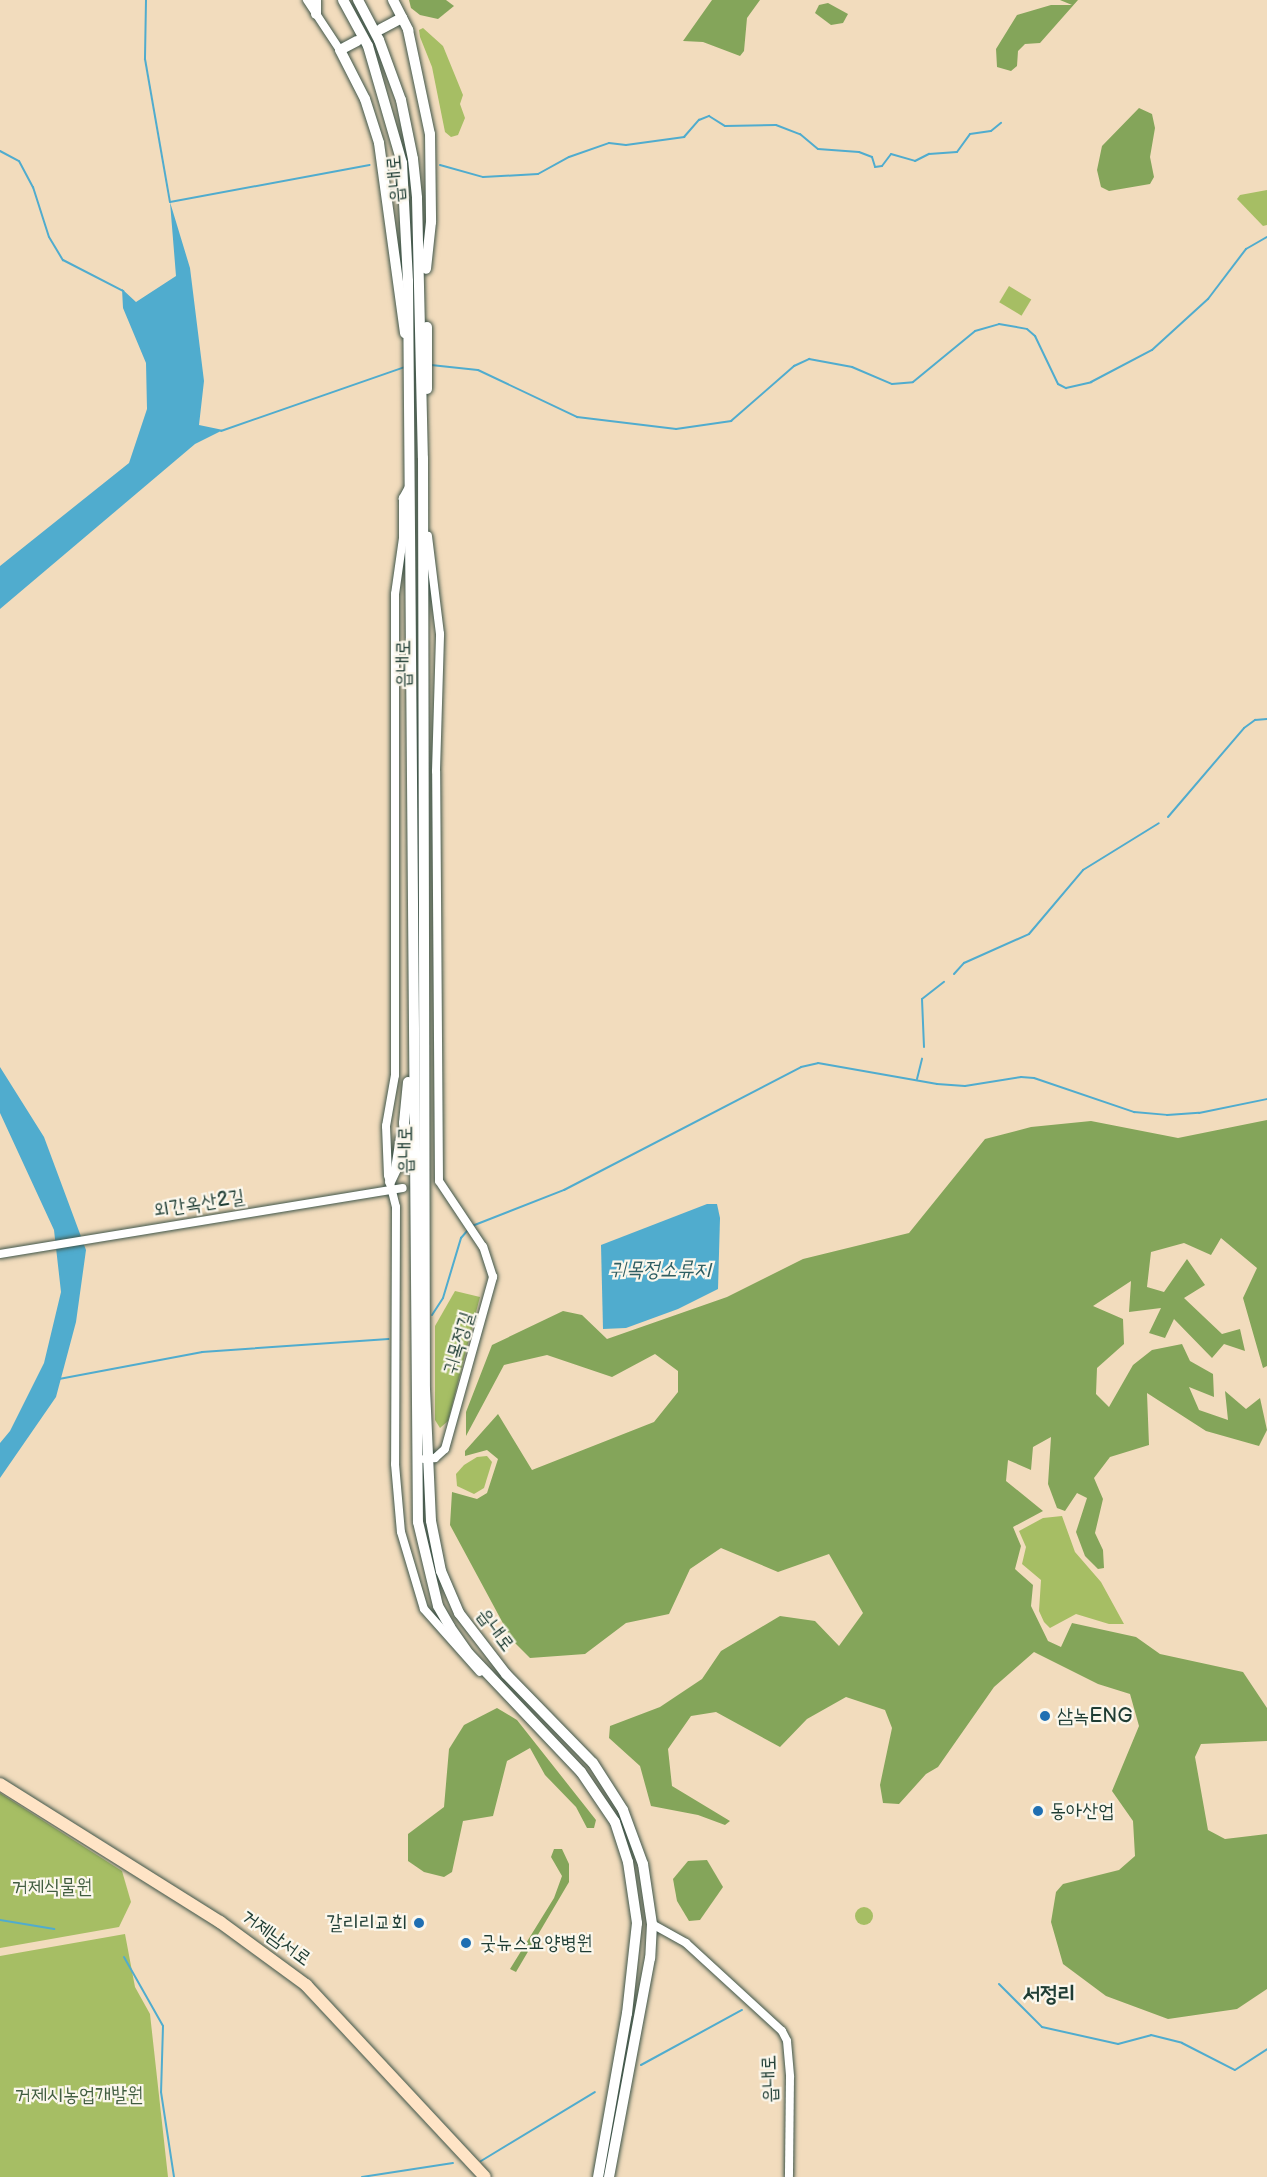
<!DOCTYPE html>
<html>
<head>
<meta charset="utf-8">
<style>
	body { margin:0 }
	#map { position:relative; width:1267px; height:2177px; overflow:hidden; background:#f2dcbd; font-family:"Balsamiq Sans","Poor Story",sans-serif }
	div>[style] { position:absolute }
	.green>* { inset:0; background:#a6be64; transform-origin:0 0 }
	.round { border-radius:50% }
	.forest>* { inset:0; background:#84a55a }
	.water>* { inset:0; background:#50acce }
	.stream>* { height:2px; margin:-1px; padding:0 1px; transform-origin:1px; border-radius:1px; background:#50acce }
	.roads { filter:drop-shadow(0 0 2px #3f5549) drop-shadow(0 0 2px #3f5549) }
	.minor>* { height:8px; margin:-4px; padding:0 4px; transform-origin:4px; border-radius:4px; background:#fff }
	.tertiary>* { height:10px; margin:-5px; padding:0 5px; transform-origin:5px; border-radius:5px; background:#fff }
	.secondary>* { height:12px; margin:-6px; padding:0 6px; transform-origin:6px; border-radius:6px; background:#ffe4c6 }
	.dots>* { width:16px; height:16px; translate:-50% -50%; box-sizing:border-box; border:3px solid #fbf7ec; border-radius:50% }
	span { translate:-50% -50%; white-space:nowrap; text-align:center; line-height:1.15; -webkit-text-stroke:4.5px #fbf7ec; paint-order:stroke }
	.street-label { font-size:20px; color:#1f3d34 }
	.poi-label { font-size:20px; color:#1f3d34 }
	.left { translate:0 -50%; text-align:left }
	.right { translate:-100% -50%; text-align:right }
	.park-label { font-size:20px; color:#415d40 }
	.water-label { font-size:21px; color:#2e5e62; font-style:italic }
	.quarter-label { font-size:22px; color:#1f3d34; font-weight:700 }
</style>
</head>
<body>
<div id="map">
	<div class="green">
		<div style="clip-path:polygon(423px 28px,443px 46px,463px 95px,460px 104px,465px 118px,458px 135px,451px 137px,445px 132px,432px 67px,420px 37px,419px 30px)"></div>
		<div style="clip-path:polygon(1267px 190px,1267px 225px,1263px 226px,1237px 199px,1240px 195px)"></div>
		<div style="left:1009px;top:286px;width:26px;height:19px;rotate:31deg"></div>
		<div style="clip-path:polygon(455px 1291px,480px 1297px,448px 1421px,440px 1428px,435px 1420px,435px 1326px)"></div>
		<div style="clip-path:polygon(487px 1456px,492px 1462px,484px 1488px,474px 1494px,457px 1486px,456px 1474px,464px 1465px,477px 1457px)"></div>
		<div style="clip-path:polygon(1062px 1516px,1075px 1552px,1101px 1582px,1124px 1624px,1109px 1624px,1076px 1614px,1050px 1628px,1044px 1622px,1039px 1611px,1041px 1580px,1022px 1564px,1026px 1547px,1019px 1531px,1043px 1518px)"></div>
		<div style="clip-path:polygon(0 1793px,122px 1871px,131px 1902px,119px 1927px,0 1948px)"></div>
		<div class="round" style="left:855px;top:1907px;width:18px;height:18px"></div>
		<div style="clip-path:polygon(125px 1934px,135px 1987px,150px 2014px,168px 2177px,0 2177px,0 1956px)"></div>
	</div>
	<div class="forest">
		<div style="clip-path:polygon(409px 0,446px 0,454px 6px,438px 19px,420px 15px,411px 8px)"></div>
		<div style="clip-path:polygon(712px 0,760px 0,747px 18px,744px 51px,740px 56px,703px 42px,683px 41px)"></div>
		<div style="clip-path:polygon(1060px 0,1078px 0,1040px 43px,1025px 44px,1018px 51px,1017px 66px,1011px 71px,997px 67px,996px 49px,1017px 15px,1051px 5px,1072px 5px)"></div>
		<div style="clip-path:polygon(828px 3px,848px 14px,843px 23px,831px 25px,815px 13px,819px 5px)"></div>
		<div style="clip-path:polygon(1139px 108px,1152px 114px,1155px 128px,1150px 157px,1154px 177px,1150px 184px,1109px 191px,1101px 187px,1097px 170px,1102px 146px)"></div>
		<div style="clip-path:polygon(1267px 1120px,1267px 1366px,1263px 1368px,1243px 1298px,1257px 1268px,1221px 1238px,1211px 1255px,1184px 1243px,1151px 1252px,1147px 1287px,1164px 1292px,1187px 1259px,1205px 1285px,1184px 1298px,1222px 1334px,1240px 1329px,1245px 1351px,1224px 1344px,1212px 1358px,1174px 1319px,1165px 1338px,1149px 1333px,1161px 1308px,1129px 1312px,1131px 1281px,1093px 1306px,1123px 1319px,1124px 1344px,1097px 1368px,1096px 1394px,1109px 1407px,1133px 1365px,1152px 1350px,1182px 1344px,1190px 1361px,1213px 1374px,1214px 1397px,1189px 1387px,1199px 1410px,1228px 1420px,1225px 1391px,1246px 1409px,1260px 1398px,1267px 1430px,1259px 1446px,1206px 1431px,1147px 1393px,1149px 1445px,1110px 1457px,1094px 1478px,1103px 1499px,1095px 1533px,1103px 1550px,1104px 1568px,1098px 1569px,1085px 1556px,1076px 1532px,1087px 1498px,1077px 1493px,1065px 1511px,1057px 1508px,1048px 1484px,1051px 1437px,1033px 1447px,1031px 1470px,1008px 1460px,1006px 1481px,1043px 1511px,1013px 1527px,1021px 1546px,1015px 1569px,1033px 1585px,1031px 1606px,1048px 1641px,1061px 1647px,1072px 1623px,1136px 1637px,1160px 1654px,1243px 1672px,1267px 1708px,1267px 1741px,1201px 1744px,1195px 1757px,1208px 1830px,1225px 1839px,1267px 1834px,1267px 1989px,1237px 2009px,1168px 2019px,1106px 1996px,1063px 1964px,1051px 1922px,1056px 1892px,1063px 1884px,1119px 1870px,1135px 1856px,1133px 1821px,1112px 1791px,1139px 1726px,1130px 1694px,1098px 1684px,1034px 1652px,994px 1687px,938px 1767px,926px 1774px,899px 1804px,883px 1803px,880px 1785px,892px 1728px,885px 1710px,846px 1697px,807px 1719px,780px 1747px,716px 1712px,691px 1716px,668px 1749px,672px 1786px,730px 1821px,725px 1825px,698px 1815px,651px 1806px,640px 1766px,609px 1738px,610px 1726px,660px 1707px,702px 1679px,721px 1651px,780px 1616px,815px 1621px,839px 1646px,863px 1613px,829px 1554px,778px 1572px,721px 1548px,690px 1569px,669px 1614px,626px 1623px,585px 1654px,530px 1658px,512px 1640px,450px 1525px,452px 1492px,477px 1499px,487px 1493px,498px 1459px,487px 1450px,465px 1456px,465px 1451px,498px 1414px,532px 1470px,654px 1422px,678px 1392px,678px 1371px,655px 1354px,612px 1377px,547px 1355px,504px 1365px,466px 1436px,466px 1412px,492px 1345px,563px 1311px,582px 1315px,607px 1339px,727px 1297px,803px 1259px,909px 1233px,985px 1139px,1031px 1127px,1091px 1121px,1178px 1138px)"></div>
		<div style="clip-path:polygon(497px 1708px,517px 1720px,596px 1820px,594px 1828px,587px 1828px,576px 1807px,545px 1775px,530px 1748px,507px 1761px,493px 1816px,463px 1821px,452px 1872px,444px 1877px,424px 1872px,408px 1861px,408px 1834px,444px 1807px,449px 1749px,464px 1725px)"></div>
		<div style="clip-path:polygon(554px 1849px,562px 1849px,569px 1864px,569px 1882px,516px 1972px,510px 1969px,554px 1898px,562px 1876px,551px 1857px)"></div>
		<div style="clip-path:polygon(707px 1860px,723px 1887px,700px 1920px,689px 1921px,677px 1901px,673px 1879px,688px 1861px)"></div>
	</div>
	<div class="water">
		<div style="clip-path:polygon(170px 202px,190px 268px,204px 381px,199px 425px,223px 430px,195px 444px,0 609px,0 566px,129px 463px,147px 409px,146px 363px,123px 308px,122px 289px,136px 302px,176px 276px)"></div>
		<div style="clip-path:polygon(0 1067px,44px 1137px,86px 1250px,76px 1322px,56px 1397px,0 1478px,0 1443px,10px 1431px,44px 1363px,61px 1292px,54px 1230px,0 1113px)"></div>
		<div style="clip-path:polygon(707px 1204px,717px 1204px,720px 1218px,718px 1289px,678px 1309px,626px 1328px,603px 1329px,601px 1245px)"></div>
	</div>
	<div class="stream">
		<div style="left:146px;top:0;width:59px;rotate:91deg"></div>
		<div style="left:145px;top:59px;width:145px;rotate:80.1deg"></div>
		<div style="left:0;top:151px;width:21px;rotate:28deg"></div>
		<div style="left:19px;top:161px;width:30px;rotate:62deg"></div>
		<div style="left:33px;top:187px;width:52px;rotate:72.3deg"></div>
		<div style="left:49px;top:237px;width:27px;rotate:59deg"></div>
		<div style="left:63px;top:260px;width:68px;rotate:27.3deg"></div>
		<div style="left:440px;top:165px;width:45px;rotate:15.6deg"></div>
		<div style="left:483px;top:177px;width:55px;rotate:-3.1deg"></div>
		<div style="left:538px;top:174px;width:35px;rotate:-29deg"></div>
		<div style="left:569px;top:157px;width:42px;rotate:-19.3deg"></div>
		<div style="left:609px;top:143px;width:17px;rotate:7deg"></div>
		<div style="left:626px;top:145px;width:59px;rotate:-7.9deg"></div>
		<div style="left:684px;top:137px;width:23px;rotate:-49deg"></div>
		<div style="left:699px;top:120px;width:11px;rotate:-22deg"></div>
		<div style="left:709px;top:116px;width:19px;rotate:32deg"></div>
		<div style="left:725px;top:126px;width:51px;rotate:-1.1deg"></div>
		<div style="left:776px;top:125px;width:26px;rotate:21deg"></div>
		<div style="left:800px;top:134px;width:23px;rotate:40deg"></div>
		<div style="left:818px;top:149px;width:41px;rotate:4.2deg"></div>
		<div style="left:859px;top:152px;width:14px;rotate:21deg"></div>
		<div style="left:872px;top:157px;width:10px;rotate:73deg"></div>
		<div style="left:875px;top:167px;width:7px;rotate:-8deg"></div>
		<div style="left:882px;top:166px;width:15px;rotate:-53deg"></div>
		<div style="left:891px;top:154px;width:25px;rotate:16deg"></div>
		<div style="left:915px;top:161px;width:16px;rotate:-27deg"></div>
		<div style="left:929px;top:154px;width:28px;rotate:-4deg"></div>
		<div style="left:957px;top:152px;width:22px;rotate:-54deg"></div>
		<div style="left:970px;top:134px;width:21px;rotate:-8deg"></div>
		<div style="left:991px;top:131px;width:13px;rotate:-39deg"></div>
		<div style="left:170px;top:202px;width:203px;rotate:-10.5deg"></div>
		<div style="left:431px;top:365px;width:47px;rotate:6.1deg"></div>
		<div style="left:478px;top:370px;width:110px;rotate:25.4deg"></div>
		<div style="left:577px;top:417px;width:100px;rotate:6.9deg"></div>
		<div style="left:676px;top:429px;width:56px;rotate:-8.3deg"></div>
		<div style="left:731px;top:421px;width:84px;rotate:-41.1deg"></div>
		<div style="left:794px;top:366px;width:17px;rotate:-25deg"></div>
		<div style="left:809px;top:359px;width:44px;rotate:10.5deg"></div>
		<div style="left:852px;top:367px;width:43px;rotate:23deg"></div>
		<div style="left:892px;top:384px;width:21px;rotate:-5deg"></div>
		<div style="left:913px;top:382px;width:80px;rotate:-39.4deg"></div>
		<div style="left:975px;top:331px;width:25px;rotate:-16deg"></div>
		<div style="left:999px;top:324px;width:28px;rotate:10deg"></div>
		<div style="left:1027px;top:329px;width:11px;rotate:41deg"></div>
		<div style="left:1035px;top:336px;width:53px;rotate:64.4deg"></div>
		<div style="left:1058px;top:384px;width:9px;rotate:27deg"></div>
		<div style="left:1066px;top:388px;width:26px;rotate:-13deg"></div>
		<div style="left:1091px;top:382px;width:69px;rotate:-27.7deg"></div>
		<div style="left:1152px;top:350px;width:76px;rotate:-42.3deg"></div>
		<div style="left:1208px;top:299px;width:63px;rotate:-52.8deg"></div>
		<div style="left:1246px;top:249px;width:24px;rotate:-30deg"></div>
		<div style="left:221px;top:431px;width:195px;rotate:-19.2deg"></div>
		<div style="left:1168px;top:817px;width:117px;rotate:-49.5deg"></div>
		<div style="left:1244px;top:728px;width:14px;rotate:-36deg"></div>
		<div style="left:1255px;top:720px;width:12px;rotate:-5deg"></div>
		<div style="left:954px;top:974px;width:15px;rotate:-48deg"></div>
		<div style="left:964px;top:963px;width:71px;rotate:-24deg"></div>
		<div style="left:1029px;top:934px;width:84px;rotate:-49.8deg"></div>
		<div style="left:1083px;top:870px;width:89px;rotate:-31.7deg"></div>
		<div style="left:924px;top:1047px;width:48px;rotate:-92.4deg"></div>
		<div style="left:922px;top:999px;width:28px;rotate:-38deg"></div>
		<div style="left:917px;top:1079px;width:21px;rotate:-76deg"></div>
		<div style="left:472px;top:1226px;width:99px;rotate:-21.4deg"></div>
		<div style="left:564px;top:1190px;width:267px;rotate:-27.4deg"></div>
		<div style="left:801px;top:1067px;width:17px;rotate:-13deg"></div>
		<div style="left:818px;top:1063px;width:121px;rotate:10deg"></div>
		<div style="left:937px;top:1084px;width:28px;rotate:4deg"></div>
		<div style="left:965px;top:1086px;width:57px;rotate:-9.1deg"></div>
		<div style="left:1021px;top:1077px;width:13px;rotate:4deg"></div>
		<div style="left:1034px;top:1078px;width:106px;rotate:18.8deg"></div>
		<div style="left:1134px;top:1112px;width:33px;rotate:5deg"></div>
		<div style="left:1167px;top:1115px;width:32px;rotate:-4deg"></div>
		<div style="left:1199px;top:1113px;width:69px;rotate:-11.6deg"></div>
		<div style="left:432px;top:1315px;width:20px;rotate:-57deg"></div>
		<div style="left:443px;top:1298px;width:63px;rotate:-73.3deg"></div>
		<div style="left:461px;top:1238px;width:11px;rotate:-49deg"></div>
		<div style="left:59px;top:1379px;width:146px;rotate:-10.7deg"></div>
		<div style="left:202px;top:1352px;width:187px;rotate:-4deg"></div>
		<div style="left:0;top:1920px;width:55px;rotate:9.5deg"></div>
		<div style="left:124px;top:1957px;width:79px;rotate:60.5deg"></div>
		<div style="left:163px;top:2026px;width:66px;rotate:91.7deg"></div>
		<div style="left:161px;top:2092px;width:86px;rotate:81.3deg"></div>
		<div style="left:999px;top:1984px;width:61px;rotate:45deg"></div>
		<div style="left:1042px;top:2027px;width:78px;rotate:12.6deg"></div>
		<div style="left:1118px;top:2044px;width:34px;rotate:-15deg"></div>
		<div style="left:1151px;top:2035px;width:32px;rotate:14deg"></div>
		<div style="left:1182px;top:2043px;width:59px;rotate:27deg"></div>
		<div style="left:1235px;top:2070px;width:38px;rotate:-33deg"></div>
		<div style="left:641px;top:2065px;width:115px;rotate:-28.6deg"></div>
		<div style="left:481px;top:2161px;width:133px;rotate:-31.2deg"></div>
		<div style="left:362px;top:2177px;width:92px;rotate:-8.7deg"></div>
	</div>
	<div class="roads">
		<div class="minor">
			<div style="left:307px;top:0;width:60px;rotate:56.6deg"></div>
			<div style="left:409px;top:487px;width:13px;rotate:119deg"></div>
			<div style="left:403px;top:498px;width:40px;rotate:90deg"></div>
			<div style="left:403px;top:538px;width:57px;rotate:98.1deg"></div>
			<div style="left:395px;top:594px;width:481px;rotate:90deg"></div>
			<div style="left:395px;top:1075px;width:52px;rotate:100deg"></div>
			<div style="left:386px;top:1126px;width:49px;rotate:87.7deg"></div>
			<div style="left:388px;top:1175px;width:33px;rotate:76deg"></div>
			<div style="left:396px;top:1207px;width:257px;rotate:90.2deg"></div>
			<div style="left:395px;top:1464px;width:68px;rotate:85deg"></div>
			<div style="left:401px;top:1532px;width:80px;rotate:73.4deg"></div>
			<div style="left:424px;top:1609px;width:84px;rotate:48.4deg"></div>
			<div style="left:0;top:1254px;width:408px;rotate:-9.3deg"></div>
			<div style="left:424px;top:1459px;width:11px;rotate:-5deg"></div>
			<div style="left:435px;top:1458px;width:13px;rotate:-42deg"></div>
			<div style="left:445px;top:1449px;width:179px;rotate:-74.4deg"></div>
			<div style="left:493px;top:1277px;width:32px;rotate:-108deg"></div>
			<div style="left:483px;top:1247px;width:79px;rotate:-123.7deg"></div>
			<div style="left:439px;top:1181px;width:410px;rotate:-90.4deg"></div>
			<div style="left:436px;top:771px;width:137px;rotate:-88.3deg"></div>
			<div style="left:440px;top:634px;width:99px;rotate:-97deg"></div>
			<div style="left:652px;top:1924px;width:39px;rotate:29deg"></div>
			<div style="left:686px;top:1943px;width:130px;rotate:42.5deg"></div>
			<div style="left:782px;top:2031px;width:11px;rotate:63deg"></div>
			<div style="left:787px;top:2041px;width:36px;rotate:85deg"></div>
			<div style="left:790px;top:2077px;width:100px;rotate:90.6deg"></div>
		</div>
		<div class="tertiary">
			<div style="left:316px;top:0;width:14px;rotate:90deg"></div>
			<div style="left:343px;top:0;width:52px;rotate:61.5deg"></div>
			<div style="left:368px;top:46px;width:122px;rotate:73.8deg"></div>
			<div style="left:402px;top:163px;width:118px;rotate:87.1deg"></div>
			<div style="left:408px;top:281px;width:1241px;rotate:89.54deg"></div>
			<div style="left:418px;top:1522px;width:86px;rotate:76.6deg"></div>
			<div style="left:438px;top:1606px;width:24px;rotate:60deg"></div>
			<div style="left:450px;top:1627px;width:33px;rotate:55deg"></div>
			<div style="left:469px;top:1654px;width:163px;rotate:46.5deg"></div>
			<div style="left:581px;top:1772px;width:60px;rotate:55.8deg"></div>
			<div style="left:615px;top:1822px;width:42px;rotate:72deg"></div>
			<div style="left:628px;top:1862px;width:62px;rotate:81.6deg"></div>
			<div style="left:637px;top:1923px;width:91px;rotate:96.3deg"></div>
			<div style="left:627px;top:2013px;width:167px;rotate:100deg"></div>
			<div style="left:358px;top:0;width:45px;rotate:62.3deg"></div>
			<div style="left:379px;top:40px;width:64px;rotate:69.9deg"></div>
			<div style="left:401px;top:100px;width:60px;rotate:78.5deg"></div>
			<div style="left:413px;top:159px;width:39px;rotate:84deg"></div>
			<div style="left:417px;top:198px;width:260px;rotate:88.7deg"></div>
			<div style="left:423px;top:458px;width:931px;rotate:89.88deg"></div>
			<div style="left:425px;top:1389px;width:132px;rotate:87.4deg"></div>
			<div style="left:431px;top:1521px;width:51px;rotate:78.7deg"></div>
			<div style="left:441px;top:1571px;width:46px;rotate:66.8deg"></div>
			<div style="left:459px;top:1613px;width:77px;rotate:52.4deg"></div>
			<div style="left:506px;top:1674px;width:124px;rotate:45.7deg"></div>
			<div style="left:593px;top:1763px;width:56px;rotate:57.4deg"></div>
			<div style="left:623px;top:1810px;width:58px;rotate:69.7deg"></div>
			<div style="left:643px;top:1864px;width:61px;rotate:81.5deg"></div>
			<div style="left:652px;top:1924px;width:34px;rotate:93deg"></div>
			<div style="left:650px;top:1958px;width:223px;rotate:100.6deg"></div>
			<div style="left:393px;top:0;width:34px;rotate:63deg"></div>
			<div style="left:408px;top:30px;width:106px;rotate:78.1deg"></div>
			<div style="left:430px;top:134px;width:88px;rotate:89.3deg"></div>
			<div style="left:431px;top:222px;width:47px;rotate:96.1deg"></div>
			<div style="left:381px;top:29px;width:24px;rotate:-28deg"></div>
			<div style="left:357px;top:41px;width:19px;rotate:152deg"></div>
			<div style="left:340px;top:50px;width:55px;rotate:63deg"></div>
			<div style="left:365px;top:99px;width:46px;rotate:72.3deg"></div>
			<div style="left:379px;top:143px;width:192px;rotate:82.2deg"></div>
			<div style="left:427px;top:327px;width:62px;rotate:90deg"></div>
			<div style="left:408px;top:1082px;width:41px;rotate:95.6deg"></div>
			<div style="left:404px;top:1123px;width:45px;rotate:84.9deg"></div>
			<div style="left:390px;top:1182px;width:14px;rotate:-65deg"></div>
			<div style="left:396px;top:1169px;width:31px;rotate:-81deg"></div>
		</div>
		<div class="secondary">
			<div style="left:0;top:1784px;width:260px;rotate:32.1deg"></div>
			<div style="left:220px;top:1922px;width:107px;rotate:36.2deg"></div>
			<div style="left:306px;top:1985px;width:262px;rotate:47deg"></div>
		</div>
	</div>
	<div class="dots">
		<div style="left:1045px;top:1716px;background:#1f6fb2"></div>
		<div style="left:1038px;top:1811px;background:#1f6fb2"></div>
		<div style="left:419px;top:1923px;background:#1f6fb2"></div>
		<div style="left:466px;top:1943px;background:#1f6fb2"></div>
	</div>
	<div class="street-label">
		<span style="left:396px;top:179px;rotate:-95deg">읍내로</span>
		<span style="left:404px;top:664px;rotate:-90deg">읍내로</span>
		<span style="left:406px;top:1150px;rotate:-90deg">읍내로</span>
		<span style="left:199px;top:1204px;rotate:-9deg">외간옥산2길</span>
		<span style="left:459px;top:1343px;rotate:-73deg">귀목정길</span>
		<span style="left:495px;top:1630px;rotate:53deg">읍내로</span>
		<span style="left:276px;top:1938px;rotate:36deg">거제남서로</span>
		<span style="left:770px;top:2079px;rotate:-92deg">읍내로</span>
	</div>
	<div class="poi-label">
		<span class="left" style="left:1057px;top:1716px">삼녹ENG</span>
		<span class="left" style="left:1050px;top:1811px">동아산업</span>
		<span class="right" style="left:407px;top:1923px">갈리리교회</span>
		<span class="left" style="left:480px;top:1943px">굿뉴스요양병원</span>
	</div>
	<div class="park-label">
		<span style="left:52px;top:1887px">거제식물원</span>
		<span style="left:79px;top:2095px">거제시농업개발원</span>
	</div>
	<div class="water-label">
		<span style="left:660px;top:1270px">귀목정소류지</span>
	</div>
	<div class="quarter-label">
		<span style="left:1049px;top:1995px">서정리</span>
	</div>
</div>
</body>
</html>
